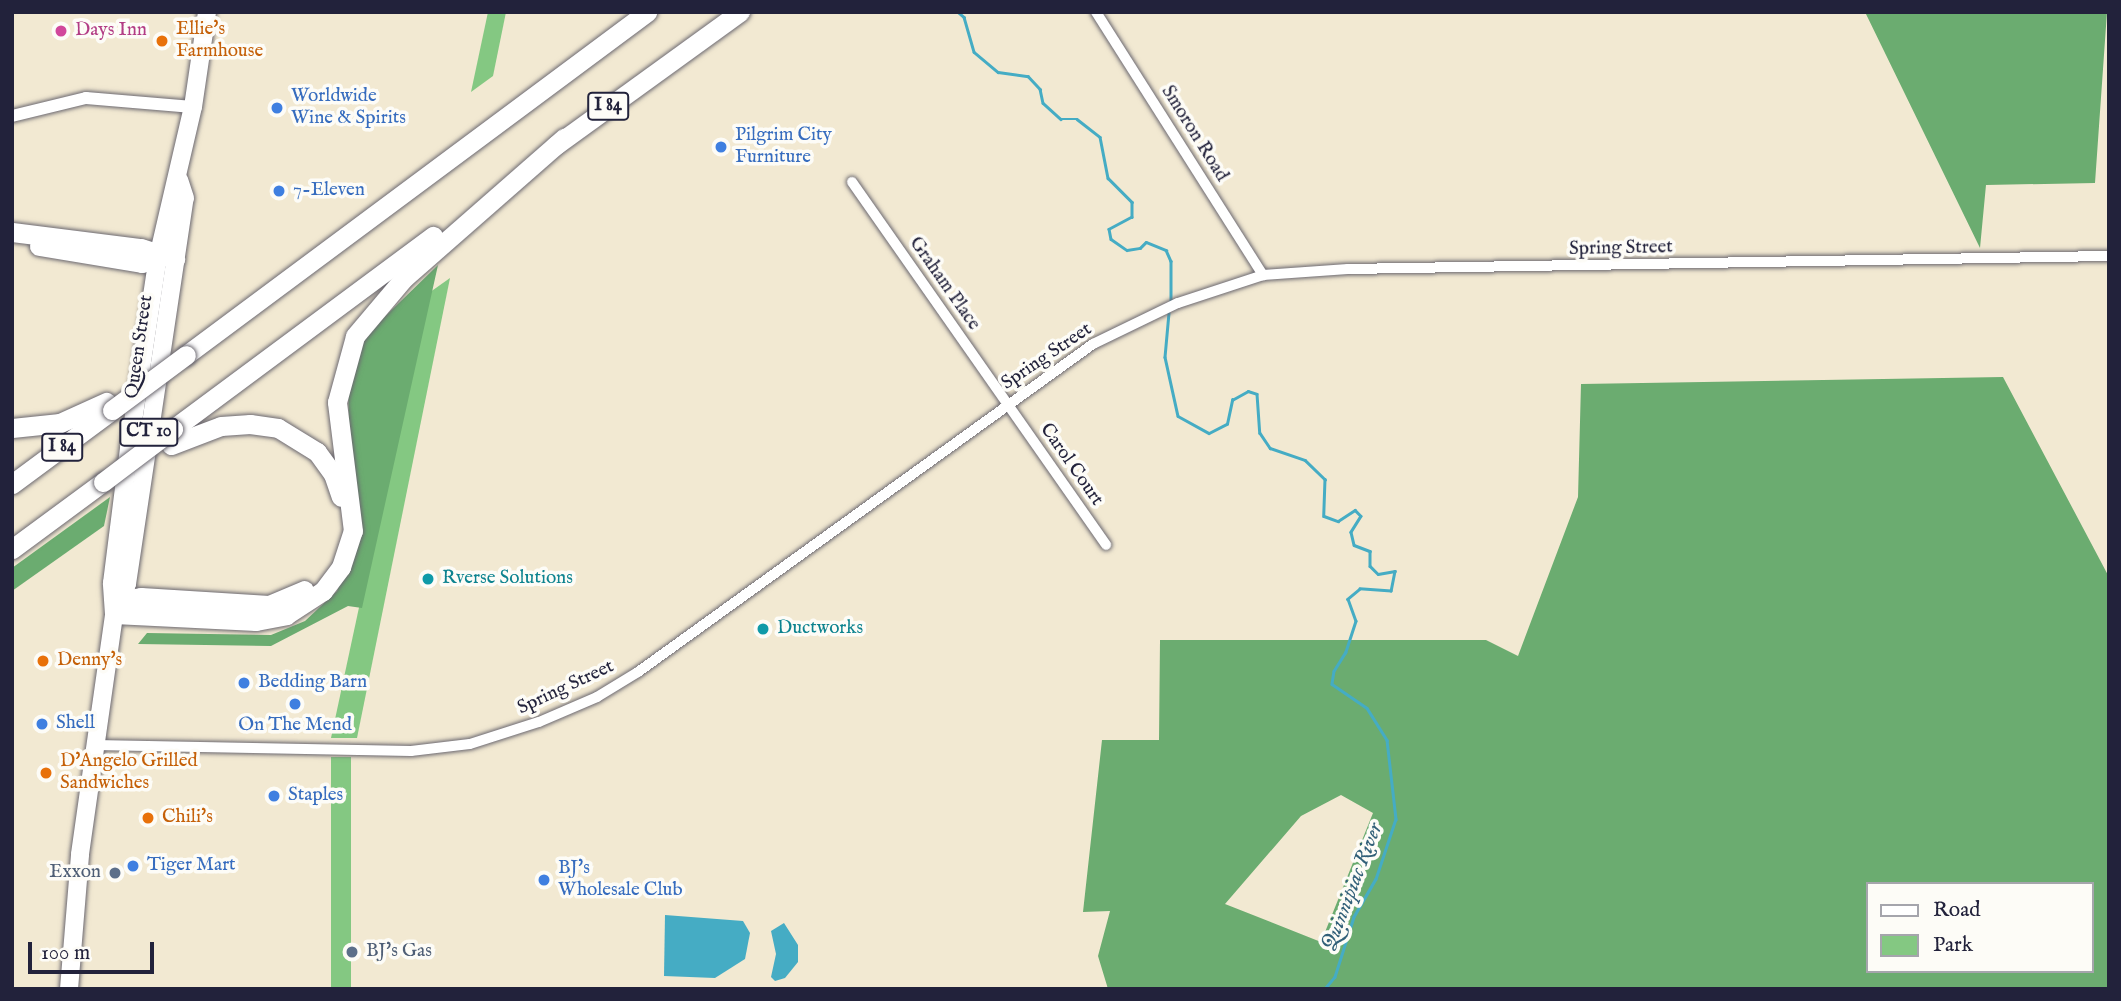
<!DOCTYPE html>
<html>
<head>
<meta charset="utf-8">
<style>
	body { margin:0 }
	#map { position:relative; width:2121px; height:1001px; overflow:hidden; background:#f2e9d2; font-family:"IM FELL English",serif }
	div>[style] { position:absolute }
	.green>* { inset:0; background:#84c882; transform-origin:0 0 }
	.forest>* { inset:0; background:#6bac70 }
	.water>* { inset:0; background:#45acc4 }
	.stream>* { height:2.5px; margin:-1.25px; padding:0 1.25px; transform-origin:1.25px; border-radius:1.25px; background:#45acc4 }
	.roads { filter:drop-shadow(0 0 2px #6b6870) drop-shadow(0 0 2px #6b6870) }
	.minor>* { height:10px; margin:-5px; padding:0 5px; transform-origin:5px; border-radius:5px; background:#fff }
	.tertiary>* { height:12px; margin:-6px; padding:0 6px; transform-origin:6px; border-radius:6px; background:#fff }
	.trunk>* { height:18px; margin:-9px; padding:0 9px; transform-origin:9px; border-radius:9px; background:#fff }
	.motorway>* { height:19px; margin:-9.5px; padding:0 9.5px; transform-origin:9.5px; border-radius:9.5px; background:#fff }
	.bridges { filter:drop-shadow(0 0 2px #6b6870) drop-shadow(0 0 2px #6b6870) }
	.motorway-bridge>* { height:19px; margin:-9.5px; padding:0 9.5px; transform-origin:9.5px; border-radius:9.5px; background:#fff }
	.dots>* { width:19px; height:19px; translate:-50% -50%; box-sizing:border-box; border:4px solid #fdfcf7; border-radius:50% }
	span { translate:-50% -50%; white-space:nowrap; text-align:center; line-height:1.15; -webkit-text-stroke:7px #fdfcf7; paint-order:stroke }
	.shield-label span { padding:2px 5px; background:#fdfcf7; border:2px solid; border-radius:5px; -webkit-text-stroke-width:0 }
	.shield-label { font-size:18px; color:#22223b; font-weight:700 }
	.food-label { font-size:19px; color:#c56008 }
	.left { translate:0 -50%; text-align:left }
	.hotel-label { font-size:19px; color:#b23c85 }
	.shop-label { font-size:19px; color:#366cbe }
	.street-label { font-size:19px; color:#22223b }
	.culture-label { font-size:19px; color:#0d838f }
	.service-label { font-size:19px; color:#4e5e75 }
	.right { translate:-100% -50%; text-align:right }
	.water-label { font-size:21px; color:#326079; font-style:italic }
	.frame { position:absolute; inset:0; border:14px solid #22223b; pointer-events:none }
	.legend { position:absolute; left:1866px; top:882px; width:228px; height:91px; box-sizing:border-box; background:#fdfcf7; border:2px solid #a5a5ac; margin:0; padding:9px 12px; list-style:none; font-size:21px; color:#22223b }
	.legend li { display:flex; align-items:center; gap:14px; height:35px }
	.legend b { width:35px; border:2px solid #a5a5ac }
	.scale { position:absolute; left:28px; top:942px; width:126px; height:32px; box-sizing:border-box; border:4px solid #22223b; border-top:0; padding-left:9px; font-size:21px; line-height:24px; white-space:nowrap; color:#22223b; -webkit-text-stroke:5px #fdfcf7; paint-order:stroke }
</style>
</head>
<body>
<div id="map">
	<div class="green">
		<div style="clip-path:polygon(488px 12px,506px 12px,493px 76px,471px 92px)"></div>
		<div style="clip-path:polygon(450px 278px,357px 738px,331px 738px,426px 295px)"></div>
		<div style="left:331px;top:757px;width:20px;height:237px"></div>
	</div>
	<div class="forest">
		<div style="clip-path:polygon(1865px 12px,2107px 12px,2095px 183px,1986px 185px,1980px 248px)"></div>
		<div style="clip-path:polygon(438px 265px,362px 608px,348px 606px,271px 646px,138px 644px,147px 633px,271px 635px,305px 621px,337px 591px,351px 557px,348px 373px,366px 335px)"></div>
		<div style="clip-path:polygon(evenodd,2003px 377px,2109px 577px,2109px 989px,1108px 989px,1098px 956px,1110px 911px,1083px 912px,1102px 740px,1159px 740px,1160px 640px,1486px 640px,1518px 656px,1578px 497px,1581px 384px,2003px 377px,1341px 795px,1373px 813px,1321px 942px,1225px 904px,1301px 816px,1341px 795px,2003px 377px,1867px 884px,2091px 884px,2091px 971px,1867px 971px,1867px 884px)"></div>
		<div style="clip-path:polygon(110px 497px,104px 526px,12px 591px,12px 568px)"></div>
	</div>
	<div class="water">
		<div style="clip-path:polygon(665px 915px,743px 921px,750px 933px,745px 959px,715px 978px,664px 976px)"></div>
		<div style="clip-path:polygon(784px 923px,798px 945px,798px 962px,785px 978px,775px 981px,771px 977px,776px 954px,771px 931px)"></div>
	</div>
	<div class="stream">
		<div style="left:958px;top:12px;width:8px;rotate:40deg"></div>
		<div style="left:964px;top:17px;width:36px;rotate:74deg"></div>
		<div style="left:974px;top:52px;width:31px;rotate:40deg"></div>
		<div style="left:998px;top:72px;width:30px;rotate:8deg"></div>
		<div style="left:1028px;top:76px;width:18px;rotate:47deg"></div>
		<div style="left:1040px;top:89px;width:14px;rotate:78deg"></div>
		<div style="left:1043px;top:103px;width:24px;rotate:42deg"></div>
		<div style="left:1061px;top:119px;width:16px"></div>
		<div style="left:1077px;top:119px;width:29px;rotate:38deg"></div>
		<div style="left:1100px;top:137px;width:42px;rotate:79deg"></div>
		<div style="left:1108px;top:178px;width:34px;rotate:45deg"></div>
		<div style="left:1132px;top:202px;width:15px;rotate:90deg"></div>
		<div style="left:1132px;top:217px;width:26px;rotate:152deg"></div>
		<div style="left:1109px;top:229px;width:10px;rotate:79deg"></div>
		<div style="left:1111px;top:239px;width:19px;rotate:35deg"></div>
		<div style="left:1127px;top:250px;width:13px;rotate:-9deg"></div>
		<div style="left:1140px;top:248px;width:8px;rotate:-45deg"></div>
		<div style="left:1146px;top:242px;width:22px;rotate:22deg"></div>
		<div style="left:1166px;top:250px;width:12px;rotate:66deg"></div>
		<div style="left:1171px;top:261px;width:42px;rotate:90deg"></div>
		<div style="left:1169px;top:313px;width:44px;rotate:95.2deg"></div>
		<div style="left:1165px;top:357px;width:60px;rotate:77.6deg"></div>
		<div style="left:1178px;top:416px;width:35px;rotate:29deg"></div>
		<div style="left:1209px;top:433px;width:20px;rotate:-27deg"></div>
		<div style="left:1227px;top:424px;width:25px;rotate:-78deg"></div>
		<div style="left:1232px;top:400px;width:18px;rotate:-29deg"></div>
		<div style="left:1248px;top:391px;width:9px;rotate:18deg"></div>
		<div style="left:1257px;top:394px;width:39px;rotate:86deg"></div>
		<div style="left:1260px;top:433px;width:18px;rotate:56deg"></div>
		<div style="left:1270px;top:448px;width:37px;rotate:19deg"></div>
		<div style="left:1305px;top:460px;width:28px;rotate:44deg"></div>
		<div style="left:1325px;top:479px;width:37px;rotate:92deg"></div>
		<div style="left:1324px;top:516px;width:15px;rotate:20deg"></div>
		<div style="left:1338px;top:521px;width:20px;rotate:-33deg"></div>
		<div style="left:1355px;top:510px;width:8px;rotate:45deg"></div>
		<div style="left:1361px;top:516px;width:19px;rotate:122deg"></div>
		<div style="left:1351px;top:532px;width:13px;rotate:77deg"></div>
		<div style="left:1354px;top:545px;width:17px;rotate:21deg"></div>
		<div style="left:1370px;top:551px;width:15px;rotate:90deg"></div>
		<div style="left:1370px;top:566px;width:11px;rotate:45deg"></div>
		<div style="left:1378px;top:574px;width:17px;rotate:-10deg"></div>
		<div style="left:1395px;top:571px;width:20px;rotate:101deg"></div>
		<div style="left:1391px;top:591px;width:31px;rotate:-176deg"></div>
		<div style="left:1360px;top:589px;width:16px;rotate:140deg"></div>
		<div style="left:1348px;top:599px;width:23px;rotate:70deg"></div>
		<div style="left:1356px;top:621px;width:33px;rotate:108deg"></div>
		<div style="left:1346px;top:652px;width:22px;rotate:122deg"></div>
		<div style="left:1334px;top:671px;width:13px;rotate:99deg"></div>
		<div style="left:1332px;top:684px;width:42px;rotate:34.4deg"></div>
		<div style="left:1367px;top:708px;width:38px;rotate:58deg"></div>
		<div style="left:1387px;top:740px;width:80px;rotate:83.5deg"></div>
		<div style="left:1396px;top:819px;width:63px;rotate:108.4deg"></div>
		<div style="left:1376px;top:879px;width:44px;rotate:120.1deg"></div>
		<div style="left:1354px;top:917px;width:63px;rotate:107.6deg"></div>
		<div style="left:1335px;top:977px;width:16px;rotate:130deg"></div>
	</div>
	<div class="roads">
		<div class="minor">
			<div style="left:1096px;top:12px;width:312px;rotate:57.6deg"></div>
			<div style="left:852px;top:182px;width:443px;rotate:55deg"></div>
			<div style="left:95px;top:745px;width:316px;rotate:1.1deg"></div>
			<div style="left:411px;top:751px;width:59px;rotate:-6.8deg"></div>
			<div style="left:470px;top:744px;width:72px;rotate:-17.7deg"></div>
			<div style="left:539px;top:722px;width:63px;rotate:-23.3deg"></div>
			<div style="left:597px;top:697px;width:48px;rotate:-31.4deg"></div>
			<div style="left:638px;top:672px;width:561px;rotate:-35.79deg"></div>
			<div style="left:1093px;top:344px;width:94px;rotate:-25.8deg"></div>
			<div style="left:1178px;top:303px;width:89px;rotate:-18.2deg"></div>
			<div style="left:1263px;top:275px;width:85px;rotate:-4deg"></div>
			<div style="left:1348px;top:269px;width:761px;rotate:-0.98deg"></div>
		</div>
		<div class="tertiary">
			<div style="left:12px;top:116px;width:76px;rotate:-13.7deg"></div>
			<div style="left:86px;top:98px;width:107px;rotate:4.8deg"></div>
		</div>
		<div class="trunk">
			<div style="left:116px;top:601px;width:20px;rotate:-57deg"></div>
			<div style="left:127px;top:584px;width:390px;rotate:-81.5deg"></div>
			<div style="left:185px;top:198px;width:19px;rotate:-108deg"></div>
			<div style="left:69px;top:989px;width:135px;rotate:-85.3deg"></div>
			<div style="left:80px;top:854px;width:242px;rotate:-81.9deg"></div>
			<div style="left:114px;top:614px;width:31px;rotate:-94deg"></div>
			<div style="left:112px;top:583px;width:136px;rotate:-82.8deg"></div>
			<div style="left:129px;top:448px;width:193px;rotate:-81.4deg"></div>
			<div style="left:158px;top:257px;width:154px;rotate:-76.9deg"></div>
			<div style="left:193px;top:107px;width:96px;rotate:-81.6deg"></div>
		</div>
		<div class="motorway">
			<div style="left:556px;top:145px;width:227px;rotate:-35.9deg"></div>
			<div style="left:12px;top:232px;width:130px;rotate:7.1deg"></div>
			<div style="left:141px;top:248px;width:36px;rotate:18deg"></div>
			<div style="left:39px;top:246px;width:104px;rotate:9.4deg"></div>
			<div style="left:142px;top:263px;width:17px;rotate:-21deg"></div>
			<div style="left:186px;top:355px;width:575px;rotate:-36.65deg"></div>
			<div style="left:12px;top:428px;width:48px;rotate:-5.9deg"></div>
			<div style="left:60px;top:423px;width:51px;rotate:-24.5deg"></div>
			<div style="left:173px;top:429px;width:324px;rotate:-36.6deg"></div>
			<div style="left:171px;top:445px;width:53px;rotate:-20.8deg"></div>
			<div style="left:221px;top:426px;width:29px;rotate:-4deg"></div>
			<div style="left:250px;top:424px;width:28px;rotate:8deg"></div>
			<div style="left:278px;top:428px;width:46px;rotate:31.6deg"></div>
			<div style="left:317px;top:452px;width:27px;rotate:54deg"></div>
			<div style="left:333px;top:474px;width:24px;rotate:71deg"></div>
			<div style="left:12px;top:484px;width:124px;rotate:-36.5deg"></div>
			<div style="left:12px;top:549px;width:113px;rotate:-36.4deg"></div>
			<div style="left:116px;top:601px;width:25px;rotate:-9deg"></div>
			<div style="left:141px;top:597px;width:128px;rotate:3.6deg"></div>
			<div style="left:269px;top:605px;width:38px;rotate:-23deg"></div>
			<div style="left:114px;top:614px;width:142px;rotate:2.8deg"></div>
			<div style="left:256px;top:621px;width:31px;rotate:-11deg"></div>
			<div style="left:286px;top:615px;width:44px;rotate:-33deg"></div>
			<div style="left:323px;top:591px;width:30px;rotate:-53deg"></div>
			<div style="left:341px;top:567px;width:38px;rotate:-72deg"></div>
			<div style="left:353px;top:531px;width:130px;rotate:-97.1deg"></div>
			<div style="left:337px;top:402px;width:68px;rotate:-74.7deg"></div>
			<div style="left:355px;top:336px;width:76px;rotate:-49.8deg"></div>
			<div style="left:404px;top:278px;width:213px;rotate:-41.2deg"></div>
		</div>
	</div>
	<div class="bridges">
		<div class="motorway-bridge">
			<div style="left:112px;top:410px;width:92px;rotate:-36.6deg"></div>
			<div style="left:103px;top:482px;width:88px;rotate:-37.1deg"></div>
		</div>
	</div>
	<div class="dots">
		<div style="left:61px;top:31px;background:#d1479c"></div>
		<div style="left:162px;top:41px;background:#e8710a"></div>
		<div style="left:277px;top:108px;background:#3f7fe0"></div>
		<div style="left:721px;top:147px;background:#3f7fe0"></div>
		<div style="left:279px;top:191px;background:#3f7fe0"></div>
		<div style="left:428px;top:579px;background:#0f9aa8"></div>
		<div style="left:763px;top:629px;background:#0f9aa8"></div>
		<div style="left:43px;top:661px;background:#e8710a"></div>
		<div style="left:244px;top:683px;background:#3f7fe0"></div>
		<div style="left:295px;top:704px;background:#3f7fe0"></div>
		<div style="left:42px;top:724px;background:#3f7fe0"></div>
		<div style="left:46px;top:773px;background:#e8710a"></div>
		<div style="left:274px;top:796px;background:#3f7fe0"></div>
		<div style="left:148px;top:818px;background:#e8710a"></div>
		<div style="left:133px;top:866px;background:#3f7fe0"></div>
		<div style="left:115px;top:873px;background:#5c6f8a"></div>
		<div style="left:544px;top:880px;background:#3f7fe0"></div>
		<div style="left:352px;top:952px;background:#5c6f8a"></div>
	</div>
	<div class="shield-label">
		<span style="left:608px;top:106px">I 84</span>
		<span style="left:149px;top:432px">CT 10</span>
		<span style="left:62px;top:447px">I 84</span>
	</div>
	<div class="food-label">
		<span class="left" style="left:176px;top:41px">Ellie's<br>Farmhouse</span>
		<span class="left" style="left:57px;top:661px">Denny's</span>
		<span class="left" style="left:60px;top:773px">D'Angelo Grilled<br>Sandwiches</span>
		<span class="left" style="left:162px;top:818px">Chili's</span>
	</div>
	<div class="hotel-label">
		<span class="left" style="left:75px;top:31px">Days Inn</span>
	</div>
	<div class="shop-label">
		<span class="left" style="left:291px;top:108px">Worldwide<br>Wine &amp; Spirits</span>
		<span class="left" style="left:735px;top:147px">Pilgrim City<br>Furniture</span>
		<span class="left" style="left:293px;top:191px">7-Eleven</span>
		<span class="left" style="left:258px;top:683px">Bedding Barn</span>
		<span class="left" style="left:56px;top:724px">Shell</span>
		<span style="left:295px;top:726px">On The Mend</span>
		<span class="left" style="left:288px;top:796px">Staples</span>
		<span class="left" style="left:147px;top:866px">Tiger Mart</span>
		<span class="left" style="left:558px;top:880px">BJ's<br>Wholesale Club</span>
	</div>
	<div class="street-label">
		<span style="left:1194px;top:134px;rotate:58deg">Smoron Road</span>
		<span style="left:1621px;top:249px;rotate:-1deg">Spring Street</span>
		<span style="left:944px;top:284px;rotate:55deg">Graham Place</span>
		<span style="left:140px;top:347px;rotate:-82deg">Queen Street</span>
		<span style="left:1047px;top:357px;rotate:-34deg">Spring Street</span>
		<span style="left:1071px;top:465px;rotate:55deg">Carol Court</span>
		<span style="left:566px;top:688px;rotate:-25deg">Spring Street</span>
	</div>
	<div class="culture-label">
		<span class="left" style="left:442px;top:579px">Rverse Solutions</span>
		<span class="left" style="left:777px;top:629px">Ductworks</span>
	</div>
	<div class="service-label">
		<span class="right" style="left:101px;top:873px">Exxon</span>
		<span class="left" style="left:366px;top:952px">BJ's Gas</span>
	</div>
	<div class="water-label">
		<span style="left:1353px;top:887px;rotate:-69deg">Quinnipiac River</span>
	</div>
	<div class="frame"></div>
	<ul class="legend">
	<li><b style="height:9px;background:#fff"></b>Road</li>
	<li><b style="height:19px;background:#84c882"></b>Park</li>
	</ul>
	<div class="scale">100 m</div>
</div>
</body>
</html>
